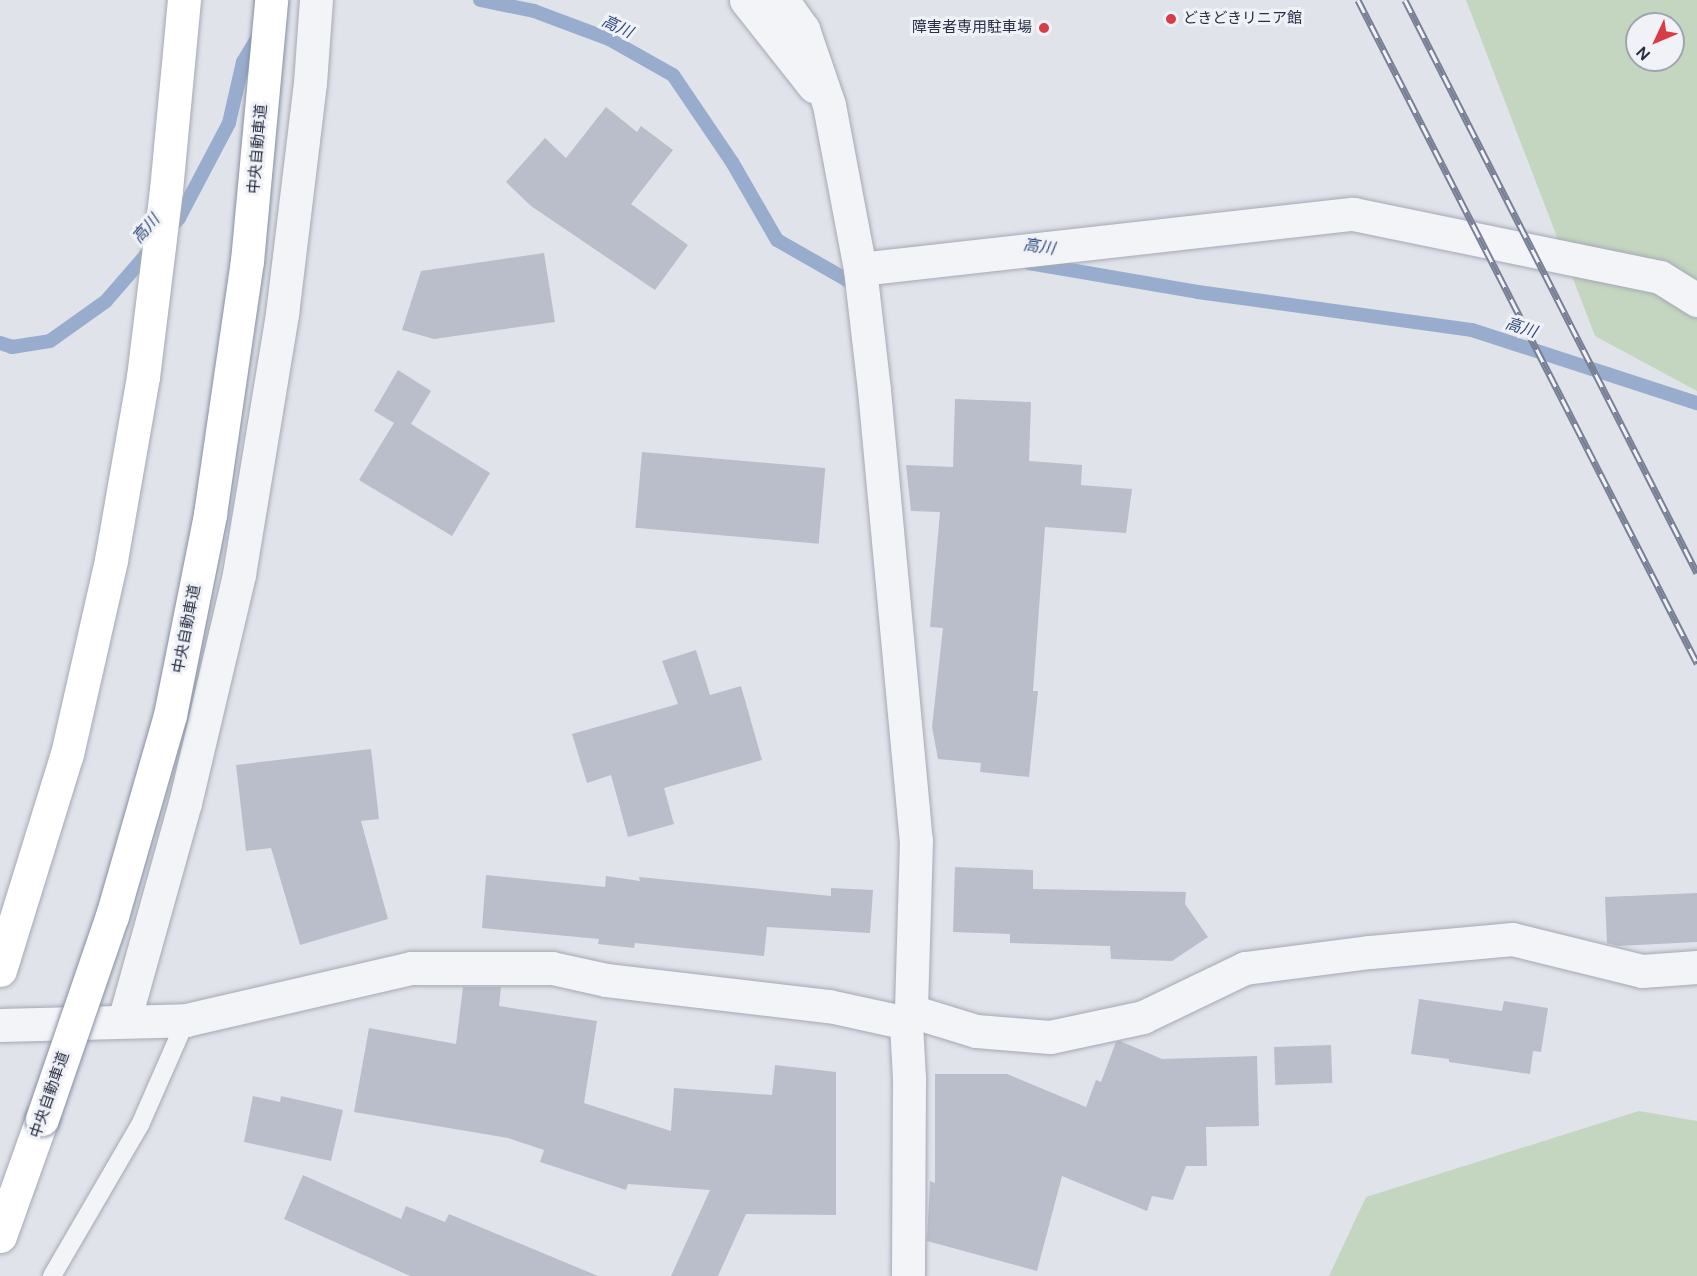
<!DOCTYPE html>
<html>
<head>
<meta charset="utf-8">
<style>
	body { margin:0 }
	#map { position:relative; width:1697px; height:1276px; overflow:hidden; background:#e0e3ea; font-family:"DM Sans","Noto Sans JP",sans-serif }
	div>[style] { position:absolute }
	.green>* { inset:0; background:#c4d5c0 }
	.stream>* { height:14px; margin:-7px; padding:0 7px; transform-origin:7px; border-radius:7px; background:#98adcd }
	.building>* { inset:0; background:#babeca; transform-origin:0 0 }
	.roads { filter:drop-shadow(0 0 2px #a5a9b5) drop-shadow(0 0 2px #a5a9b5) }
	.service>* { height:18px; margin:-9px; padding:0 9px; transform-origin:9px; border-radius:9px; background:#f3f4f8 }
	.minor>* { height:33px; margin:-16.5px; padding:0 16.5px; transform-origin:16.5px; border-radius:16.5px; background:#f3f4f8 }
	.motorway>* { height:33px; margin:-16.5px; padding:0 16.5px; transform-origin:16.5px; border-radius:16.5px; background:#fff }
	.rail>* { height:7px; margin-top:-3.5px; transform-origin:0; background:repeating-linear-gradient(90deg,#f0f2f7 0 14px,#788095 0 28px); box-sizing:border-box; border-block:2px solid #788095 }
	.bridges { filter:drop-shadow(0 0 2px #868fa2) drop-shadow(0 0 2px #868fa2) }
	.motorway-bridge>* { height:33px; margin:-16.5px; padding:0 16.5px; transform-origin:16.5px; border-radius:16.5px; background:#fff }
	.dots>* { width:16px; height:16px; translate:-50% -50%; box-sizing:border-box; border:3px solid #f0f2f7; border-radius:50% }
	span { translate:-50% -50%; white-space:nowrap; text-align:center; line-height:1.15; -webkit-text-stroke:6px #f0f2f7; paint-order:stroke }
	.poi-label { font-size:15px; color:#272f43 }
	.left { translate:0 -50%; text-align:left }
	.right { translate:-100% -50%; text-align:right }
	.street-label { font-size:15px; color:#272f43 }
	.water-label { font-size:16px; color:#2e497a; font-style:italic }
	.north { position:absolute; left:1625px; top:12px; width:60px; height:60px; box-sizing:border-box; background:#f0f2f7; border:2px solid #a0a4af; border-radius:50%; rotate:226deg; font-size:16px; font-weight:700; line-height:24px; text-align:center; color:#272f43 }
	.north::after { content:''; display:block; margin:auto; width:21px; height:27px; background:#d83c45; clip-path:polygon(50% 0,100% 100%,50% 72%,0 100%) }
</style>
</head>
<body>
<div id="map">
	<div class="green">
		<div style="clip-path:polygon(evenodd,1466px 0,1697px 0,1697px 391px,1595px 336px,1466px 0,1637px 24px,1673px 24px,1673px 60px,1637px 60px,1637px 24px)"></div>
		<div style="clip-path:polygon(1639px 1111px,1697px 1121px,1697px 1276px,1329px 1276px,1366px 1197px)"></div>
	</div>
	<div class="stream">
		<div style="left:480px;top:0;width:55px;rotate:11.5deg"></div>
		<div style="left:534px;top:11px;width:80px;rotate:20.5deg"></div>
		<div style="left:609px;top:39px;width:73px;rotate:29.4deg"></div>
		<div style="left:673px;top:75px;width:105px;rotate:55.9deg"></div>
		<div style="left:732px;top:162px;width:90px;rotate:60deg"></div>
		<div style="left:777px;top:240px;width:89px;rotate:29.7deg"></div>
		<div style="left:854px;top:284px;width:8px;rotate:-14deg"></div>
		<div style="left:168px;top:230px;width:16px;rotate:-47deg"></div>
		<div style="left:179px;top:218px;width:107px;rotate:-62.2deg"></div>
		<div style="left:229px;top:123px;width:63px;rotate:-77.1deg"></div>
		<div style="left:243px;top:62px;width:31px;rotate:-59deg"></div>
		<div style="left:1029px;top:263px;width:171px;rotate:9.7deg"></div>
		<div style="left:1198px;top:292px;width:277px;rotate:7.9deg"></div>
		<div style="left:1472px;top:330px;width:237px;rotate:18deg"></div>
		<div style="left:0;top:343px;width:13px;rotate:18deg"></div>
		<div style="left:12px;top:347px;width:38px;rotate:-9deg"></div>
		<div style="left:50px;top:341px;width:69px;rotate:-35.5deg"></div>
		<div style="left:106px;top:301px;width:72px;rotate:-49deg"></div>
	</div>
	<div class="building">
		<div style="clip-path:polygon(606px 107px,637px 132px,641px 126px,673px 150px,631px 204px,688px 245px,655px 290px,531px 206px,506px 182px,545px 138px,566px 158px)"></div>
		<div style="clip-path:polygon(544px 253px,555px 322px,434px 339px,402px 330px,421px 271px)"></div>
		<div style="clip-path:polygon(398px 370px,431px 391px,411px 424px,490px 473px,452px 536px,359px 480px,394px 423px,374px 411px)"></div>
		<div style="clip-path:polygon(955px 399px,1031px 402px,1029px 461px,1082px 465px,1081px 485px,1132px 489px,1126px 533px,1045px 527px,1033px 691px,1038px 691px,1029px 777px,980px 772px,981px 763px,938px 759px,932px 727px,943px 628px,930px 627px,940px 512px,911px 511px,906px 465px,953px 467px)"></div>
		<div style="left:642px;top:452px;width:184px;height:76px;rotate:5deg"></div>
		<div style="clip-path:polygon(696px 650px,710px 695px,741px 686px,762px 760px,664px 788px,674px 824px,628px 837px,611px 775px,587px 783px,572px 734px,678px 704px,662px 661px)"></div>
		<div style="clip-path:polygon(371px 749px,379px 819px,361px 821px,388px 919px,300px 945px,271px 848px,246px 851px,236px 765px)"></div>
		<div style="clip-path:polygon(955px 867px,1033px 870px,1033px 889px,1186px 892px,1185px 904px,1208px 937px,1172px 961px,1111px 959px,1110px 946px,1010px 943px,1010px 934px,953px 932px)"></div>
		<div style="clip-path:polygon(486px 875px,605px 887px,606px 876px,640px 881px,639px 877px,831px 896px,831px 888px,873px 890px,870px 933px,767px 927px,764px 956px,635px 943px,634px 948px,598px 944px,599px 939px,482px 928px)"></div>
		<div style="clip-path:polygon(1697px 893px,1697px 942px,1618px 946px,1607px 943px,1605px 897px)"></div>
		<div style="clip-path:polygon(463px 987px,501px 987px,499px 1006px,597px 1021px,584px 1103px,671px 1131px,674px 1088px,772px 1095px,775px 1065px,836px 1072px,836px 1215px,746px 1214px,718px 1276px,671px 1276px,710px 1190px,628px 1184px,626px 1190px,540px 1162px,544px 1150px,508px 1138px,354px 1112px,369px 1028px,456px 1044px)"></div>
		<div style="clip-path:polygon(1419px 999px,1502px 1011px,1504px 1001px,1548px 1008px,1541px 1052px,1533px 1051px,1530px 1074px,1449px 1062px,1449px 1059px,1411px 1054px)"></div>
		<div style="clip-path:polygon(1120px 1041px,1162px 1059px,1257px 1056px,1259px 1126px,1206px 1127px,1207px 1166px,1186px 1166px,1173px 1200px,1152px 1196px,1147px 1211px,1062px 1176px,1037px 1271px,927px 1241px,930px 1181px,935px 1183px,935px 1074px,1007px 1074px,1086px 1107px,1096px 1080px,1101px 1082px,1116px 1042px)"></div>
		<div style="left:1331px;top:1045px;width:38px;height:57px;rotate:88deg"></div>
		<div style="clip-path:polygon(253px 1096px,280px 1102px,281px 1096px,343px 1110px,331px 1161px,244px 1142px)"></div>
		<div style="clip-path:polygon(303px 1175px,401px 1219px,406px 1206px,445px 1222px,449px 1214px,598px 1276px,410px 1276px,284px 1219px)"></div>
	</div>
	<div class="roads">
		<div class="service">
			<div style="left:52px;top:1276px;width:175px;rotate:-59.8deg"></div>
			<div style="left:140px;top:1125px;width:115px;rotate:-66.3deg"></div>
		</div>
		<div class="minor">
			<div style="left:746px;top:0;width:110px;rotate:51.7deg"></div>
			<div style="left:782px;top:0;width:36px;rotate:54deg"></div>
			<div style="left:803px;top:29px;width:80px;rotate:71.1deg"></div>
			<div style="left:829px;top:105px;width:167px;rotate:79.3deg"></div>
			<div style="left:860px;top:269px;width:122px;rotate:83.4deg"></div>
			<div style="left:874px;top:390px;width:452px;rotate:84.7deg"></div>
			<div style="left:916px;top:840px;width:171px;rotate:91.7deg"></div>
			<div style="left:911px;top:1011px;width:13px;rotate:113deg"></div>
			<div style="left:906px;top:1023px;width:55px;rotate:86.9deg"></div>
			<div style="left:909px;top:1078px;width:198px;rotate:90.3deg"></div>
			<div style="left:860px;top:269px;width:496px;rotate:-6.4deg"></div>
			<div style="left:1353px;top:214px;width:313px;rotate:11.6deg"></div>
			<div style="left:1660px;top:277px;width:44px;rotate:31.9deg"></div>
			<div style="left:911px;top:1011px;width:68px;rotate:17.1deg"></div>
			<div style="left:976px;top:1031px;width:74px;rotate:4.6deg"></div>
			<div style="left:1050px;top:1037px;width:95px;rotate:-12.1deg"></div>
			<div style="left:1143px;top:1017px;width:113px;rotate:-25.7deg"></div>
			<div style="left:1245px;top:968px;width:126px;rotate:-7.3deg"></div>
			<div style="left:1370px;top:952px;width:143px;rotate:-5.2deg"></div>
			<div style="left:1512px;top:939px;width:134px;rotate:13.8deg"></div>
			<div style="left:1642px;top:971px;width:55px;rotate:-4.2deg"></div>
			<div style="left:124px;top:1021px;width:226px;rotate:-74.4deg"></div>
			<div style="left:185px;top:803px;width:235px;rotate:-76.7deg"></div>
			<div style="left:239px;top:574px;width:264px;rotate:-80.6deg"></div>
			<div style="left:282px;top:314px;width:233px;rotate:-83.1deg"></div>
			<div style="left:310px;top:83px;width:83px;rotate:-85.9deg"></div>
			<div style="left:0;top:1025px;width:186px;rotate:-1.5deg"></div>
			<div style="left:186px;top:1020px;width:231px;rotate:-13deg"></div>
			<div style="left:411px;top:968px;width:141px"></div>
			<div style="left:552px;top:968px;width:55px;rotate:12.5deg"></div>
			<div style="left:606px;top:980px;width:225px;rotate:6.7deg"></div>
			<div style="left:829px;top:1006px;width:79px;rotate:12.4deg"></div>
		</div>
		<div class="motorway">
			<div style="left:0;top:970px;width:226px;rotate:-72.8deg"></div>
			<div style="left:67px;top:754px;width:199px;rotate:-77.2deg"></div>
			<div style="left:111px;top:560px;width:186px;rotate:-80.1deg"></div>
			<div style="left:143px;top:377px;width:188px;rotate:-83deg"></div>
			<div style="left:166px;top:190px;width:191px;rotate:-84.6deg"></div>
			<div style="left:0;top:1236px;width:124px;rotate:-70.3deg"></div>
		</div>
	</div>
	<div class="rail">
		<div style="left:1358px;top:0;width:745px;rotate:62.92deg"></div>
		<div style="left:1405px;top:0;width:643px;rotate:63deg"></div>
	</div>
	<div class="bridges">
		<div class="motorway-bridge">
			<div style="left:42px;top:1119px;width:215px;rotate:-71deg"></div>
			<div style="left:112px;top:916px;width:209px;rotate:-73.9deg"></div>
			<div style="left:170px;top:715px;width:205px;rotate:-78.7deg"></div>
			<div style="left:210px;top:514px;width:256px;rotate:-81.7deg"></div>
			<div style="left:247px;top:261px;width:262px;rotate:-84.7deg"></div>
		</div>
	</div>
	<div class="dots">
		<div style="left:1171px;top:19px;background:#d83c45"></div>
		<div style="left:1044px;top:28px;background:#d83c45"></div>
	</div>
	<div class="poi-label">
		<span class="left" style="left:1183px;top:19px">どきどきリニア館</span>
		<span class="right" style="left:1032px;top:28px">障害者専用駐車場</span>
	</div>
	<div class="street-label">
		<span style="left:258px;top:149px;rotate:-85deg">中央自動車道</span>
		<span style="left:187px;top:629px;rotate:-79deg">中央自動車道</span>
		<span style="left:50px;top:1095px;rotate:-71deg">中央自動車道</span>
	</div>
	<div class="water-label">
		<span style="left:617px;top:27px;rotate:25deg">高川</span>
		<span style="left:146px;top:229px;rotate:-49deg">高川</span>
		<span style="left:1039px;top:247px;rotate:8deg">高川</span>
		<span style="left:1521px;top:328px;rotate:18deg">高川</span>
	</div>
	<div class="north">N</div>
</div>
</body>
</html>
